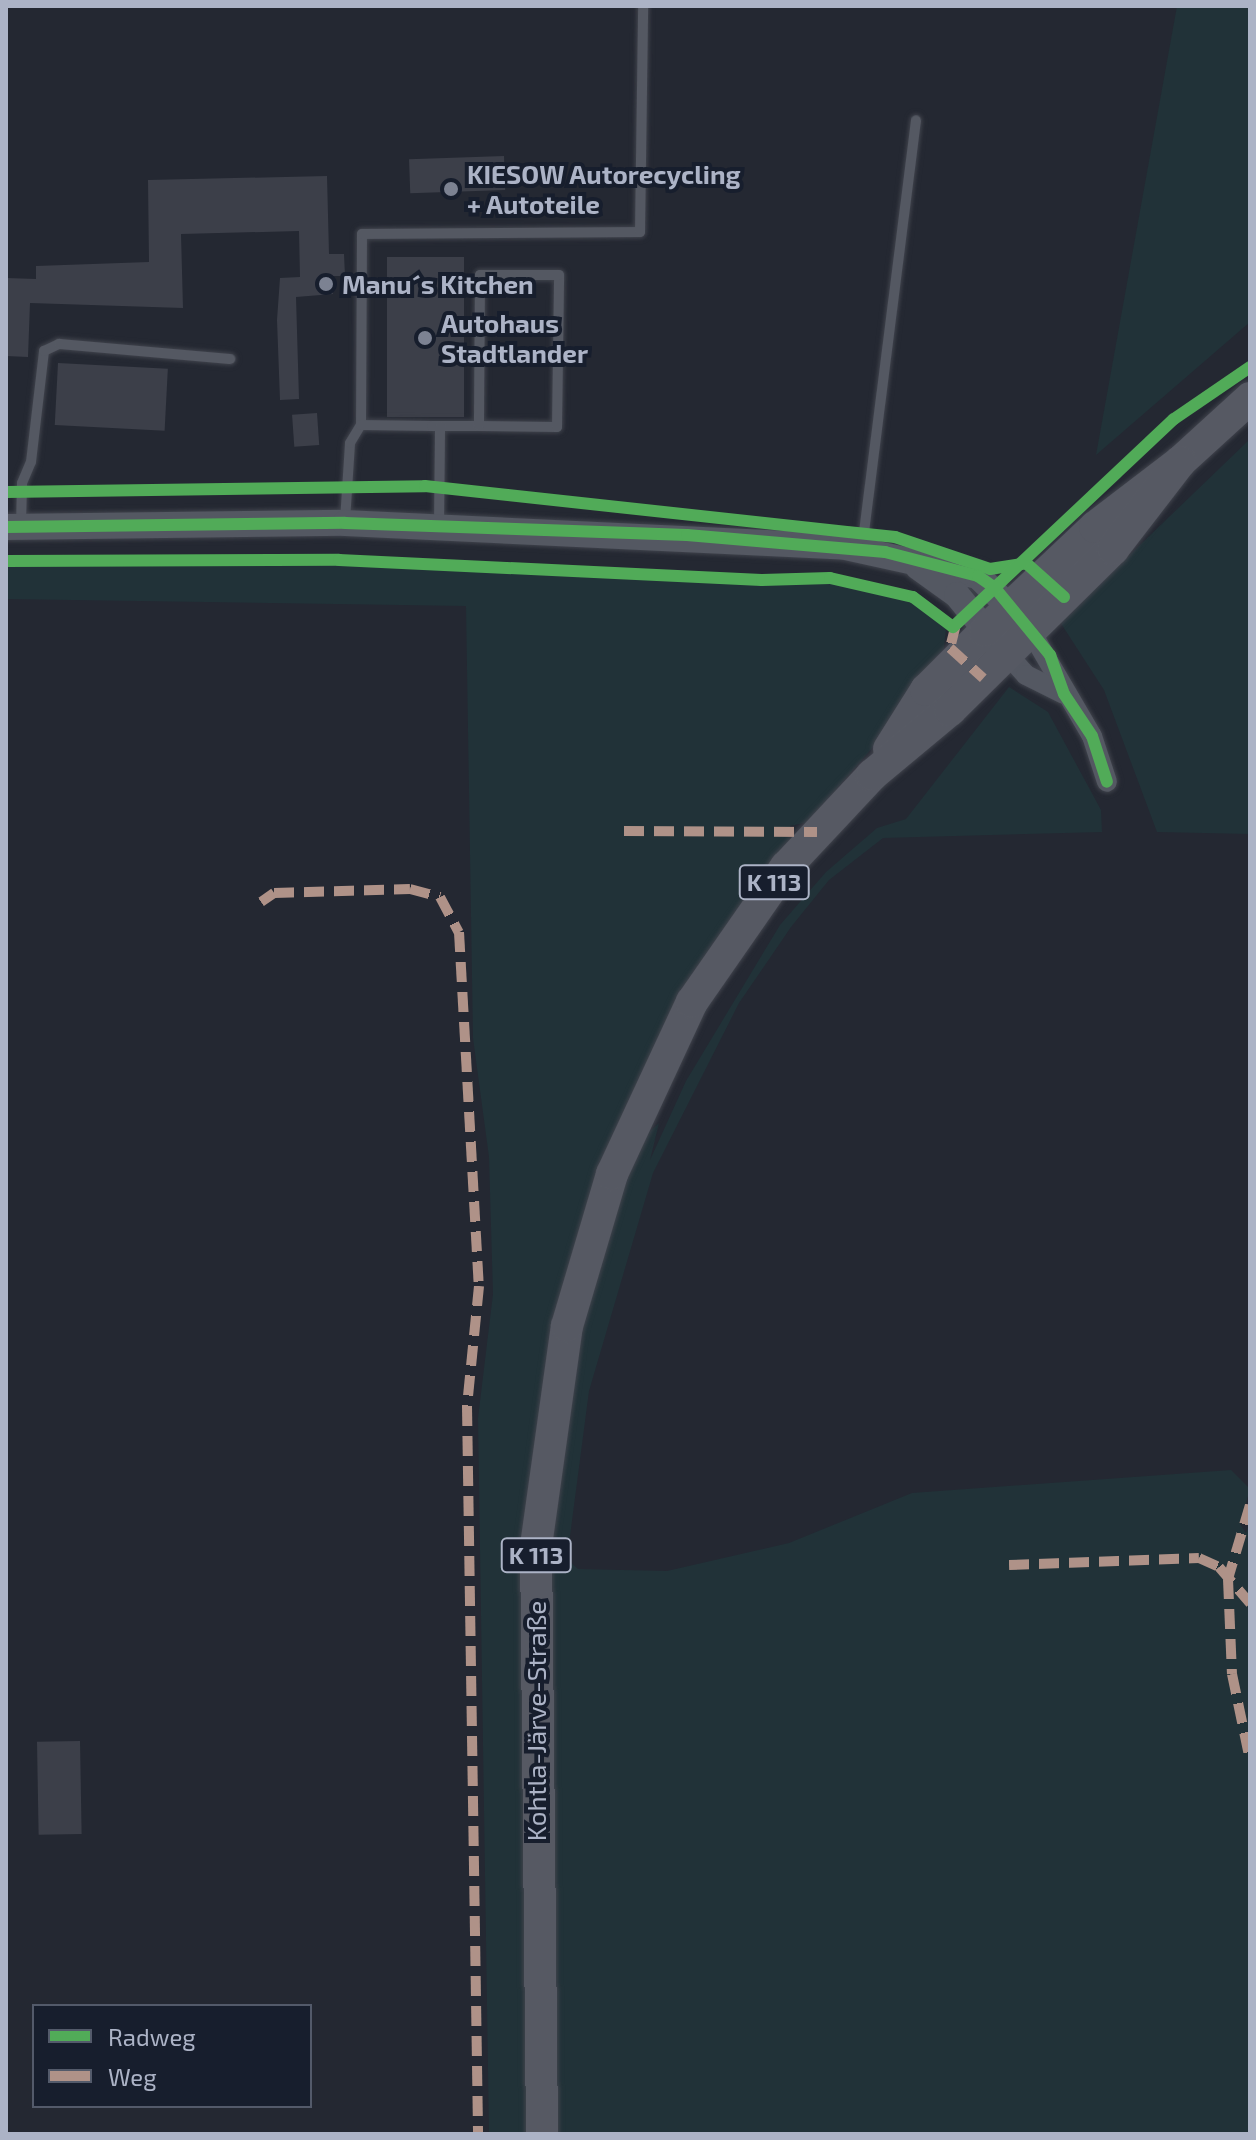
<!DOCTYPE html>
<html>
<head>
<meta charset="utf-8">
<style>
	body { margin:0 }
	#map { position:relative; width:1256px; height:2140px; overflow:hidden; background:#242832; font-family:"Exo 2",sans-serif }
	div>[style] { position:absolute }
	.green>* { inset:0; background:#213238 }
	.building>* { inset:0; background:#3c3f49; transform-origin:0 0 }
	.roads { filter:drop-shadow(0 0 2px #40434c) drop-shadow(0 0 2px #40434c) }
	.service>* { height:10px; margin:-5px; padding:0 5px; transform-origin:5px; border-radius:5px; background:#545862 }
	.minor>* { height:20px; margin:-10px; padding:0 10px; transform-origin:10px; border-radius:10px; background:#545862 }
	.tertiary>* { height:26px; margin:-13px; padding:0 13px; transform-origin:13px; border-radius:13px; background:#545862 }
	.primary>* { height:32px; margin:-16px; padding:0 16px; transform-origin:16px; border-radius:16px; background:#565963 }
	.quiet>* { height:10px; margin-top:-5px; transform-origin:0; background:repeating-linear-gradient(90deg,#af9288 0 20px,transparent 0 30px) }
	.cycleway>* { height:12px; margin:-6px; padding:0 6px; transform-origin:6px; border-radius:6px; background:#51ab58 }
	.dots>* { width:22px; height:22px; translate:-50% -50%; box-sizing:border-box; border:4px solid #171e2d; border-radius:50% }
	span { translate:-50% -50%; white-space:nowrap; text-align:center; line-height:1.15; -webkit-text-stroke:8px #171e2d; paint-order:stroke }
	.shield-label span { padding:2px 6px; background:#171e2d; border:2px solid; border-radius:6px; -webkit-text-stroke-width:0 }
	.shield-label { font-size:24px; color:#acb3c6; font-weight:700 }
	.poi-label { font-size:26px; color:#acb3c6; font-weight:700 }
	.left { translate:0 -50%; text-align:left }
	.street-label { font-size:26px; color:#acb3c6 }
	.frame { position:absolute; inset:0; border:8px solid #acb3c6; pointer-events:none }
	.legend { position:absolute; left:32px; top:2004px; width:280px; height:104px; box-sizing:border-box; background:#171e2d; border:2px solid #535a6a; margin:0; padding:10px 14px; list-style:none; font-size:24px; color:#acb3c6 }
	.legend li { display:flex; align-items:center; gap:16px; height:40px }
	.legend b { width:40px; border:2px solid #535a6a }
</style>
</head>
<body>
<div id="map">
	<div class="green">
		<div style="clip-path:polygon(1177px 6px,1250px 6px,1250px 322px,1096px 455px)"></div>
		<div style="clip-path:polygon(1250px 439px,1250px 834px,1157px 832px,1104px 690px,1060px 622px)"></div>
		<div style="clip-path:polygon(6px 563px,339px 564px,862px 584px,929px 610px,946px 628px,944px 648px,952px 656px,808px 822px,790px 826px,789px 846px,764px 879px,555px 1326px,530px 2134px,489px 2134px,478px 1418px,493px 1294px,489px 1157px,473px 1038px,466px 606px,6px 599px)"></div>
		<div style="clip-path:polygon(1009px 687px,1048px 712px,1101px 810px,1102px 832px,883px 838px,829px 880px,791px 927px,739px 1003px,653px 1173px,589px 1391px,567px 1559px,578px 1569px,667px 1571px,789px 1543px,912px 1493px,1231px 1470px,1250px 1489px,1240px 1524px,1246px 1533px,1250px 1522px,1250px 2134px,553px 2134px,548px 1537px,572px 1357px,620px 1198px,645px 1136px,659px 1123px,650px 1160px,686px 1081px,780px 925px,826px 872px,877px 828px,906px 819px)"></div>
	</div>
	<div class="building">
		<div style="left:504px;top:156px;width:34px;height:95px;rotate:88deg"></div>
		<div style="clip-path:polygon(327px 176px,329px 254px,344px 254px,345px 276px,332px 276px,333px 294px,296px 297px,299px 399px,280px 400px,277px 320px,280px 278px,300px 277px,299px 231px,181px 234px,183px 308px,30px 303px,28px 357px,6px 356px,6px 278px,36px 279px,36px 266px,149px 262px,148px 180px)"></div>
		<div style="left:387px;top:257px;width:77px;height:160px"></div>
		<div style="left:58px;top:363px;width:110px;height:62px;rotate:3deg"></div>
		<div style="left:317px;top:413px;width:32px;height:25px;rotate:86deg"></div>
		<div style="left:80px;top:1741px;width:93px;height:43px;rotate:89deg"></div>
	</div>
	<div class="roads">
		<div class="service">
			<div style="left:361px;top:425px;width:191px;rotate:-89.7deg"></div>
			<div style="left:362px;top:234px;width:278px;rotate:-0.4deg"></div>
			<div style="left:640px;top:232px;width:226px;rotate:-89.2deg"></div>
			<div style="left:345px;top:521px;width:78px;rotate:-86.3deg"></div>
			<div style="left:350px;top:443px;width:21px;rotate:-59deg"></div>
			<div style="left:361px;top:425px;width:71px;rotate:0.8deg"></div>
			<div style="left:432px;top:426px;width:47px"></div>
			<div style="left:479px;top:426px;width:78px;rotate:0.7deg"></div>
			<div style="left:557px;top:427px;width:152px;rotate:-89.2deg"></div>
			<div style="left:559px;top:275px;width:79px;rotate:180deg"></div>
			<div style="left:480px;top:275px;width:151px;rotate:90.4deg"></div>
			<div style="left:21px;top:525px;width:42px;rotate:-88.6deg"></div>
			<div style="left:22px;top:483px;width:23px;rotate:-67deg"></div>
			<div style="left:31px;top:462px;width:112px;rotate:-83.3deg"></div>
			<div style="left:44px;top:351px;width:17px;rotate:-25deg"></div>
			<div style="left:59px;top:344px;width:172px;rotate:5deg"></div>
			<div style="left:439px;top:526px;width:100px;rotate:-89.4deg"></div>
			<div style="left:862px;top:548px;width:431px;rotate:-82.8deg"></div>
		</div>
		<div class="minor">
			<div style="left:1030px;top:630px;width:123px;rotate:59.7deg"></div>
			<div style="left:1092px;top:736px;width:48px;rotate:71.9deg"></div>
			<div style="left:1007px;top:654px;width:28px;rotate:48deg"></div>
			<div style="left:1026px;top:675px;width:42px;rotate:26.6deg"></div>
		</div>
		<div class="tertiary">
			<div style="left:6px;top:527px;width:339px;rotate:-0.7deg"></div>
			<div style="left:345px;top:523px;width:497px;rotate:2.7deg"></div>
			<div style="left:841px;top:546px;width:140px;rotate:12.4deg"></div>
			<div style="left:978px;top:576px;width:64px;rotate:45deg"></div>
			<div style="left:918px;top:567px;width:48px;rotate:35.7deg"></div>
			<div style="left:957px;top:595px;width:65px;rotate:50.6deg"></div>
		</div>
		<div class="primary">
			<div style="left:889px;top:749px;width:70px;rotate:-57.9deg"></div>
			<div style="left:926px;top:690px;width:83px;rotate:-45deg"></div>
			<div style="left:985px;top:631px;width:151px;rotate:-43.4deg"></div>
			<div style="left:1095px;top:527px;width:107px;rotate:-37.4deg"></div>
			<div style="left:1180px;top:462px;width:95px;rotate:-42.4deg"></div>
			<div style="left:542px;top:2134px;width:588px;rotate:-90.58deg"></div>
			<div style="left:536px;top:1546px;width:222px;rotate:-82deg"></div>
			<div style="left:567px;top:1326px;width:159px;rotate:-73.5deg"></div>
			<div style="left:612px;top:1174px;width:190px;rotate:-65.1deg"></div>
			<div style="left:692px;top:1002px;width:165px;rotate:-55.2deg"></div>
			<div style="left:786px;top:867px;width:126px;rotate:-46.9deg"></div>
			<div style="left:872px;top:775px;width:102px;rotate:-39.8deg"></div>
			<div style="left:950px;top:710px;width:229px;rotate:-44.6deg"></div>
			<div style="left:1113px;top:549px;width:110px;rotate:-52.4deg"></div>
		</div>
	</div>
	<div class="quiet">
		<div style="left:956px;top:624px;width:25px;rotate:104deg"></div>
		<div style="left:950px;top:648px;width:45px;rotate:42.3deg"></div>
		<div style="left:624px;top:831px;width:193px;rotate:0.3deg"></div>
		<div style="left:261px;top:902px;width:16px;rotate:-35deg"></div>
		<div style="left:274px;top:893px;width:136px;rotate:-1.7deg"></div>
		<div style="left:410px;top:889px;width:31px;rotate:15deg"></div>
		<div style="left:440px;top:897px;width:40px;rotate:62deg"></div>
		<div style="left:459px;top:932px;width:355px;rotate:86.8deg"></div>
		<div style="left:479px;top:1286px;width:121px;rotate:95.7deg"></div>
		<div style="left:467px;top:1406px;width:728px;rotate:89.13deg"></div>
		<div style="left:1250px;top:1505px;width:77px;rotate:106.6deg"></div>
		<div style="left:1228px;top:1579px;width:95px;rotate:87.6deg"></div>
		<div style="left:1232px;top:1674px;width:88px;rotate:78.2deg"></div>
		<div style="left:1009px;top:1565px;width:190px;rotate:-2.1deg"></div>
		<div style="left:1199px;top:1558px;width:22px;rotate:24deg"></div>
		<div style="left:1219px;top:1567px;width:48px;rotate:49.3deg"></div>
	</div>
	<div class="cycleway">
		<div style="left:6px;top:492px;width:419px;rotate:-0.8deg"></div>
		<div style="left:425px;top:486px;width:473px;rotate:6.2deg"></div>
		<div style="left:895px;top:537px;width:100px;rotate:18.6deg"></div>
		<div style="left:990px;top:569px;width:36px;rotate:-9deg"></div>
		<div style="left:1026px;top:563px;width:51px;rotate:41.8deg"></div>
		<div style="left:6px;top:527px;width:339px;rotate:-0.7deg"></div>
		<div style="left:345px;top:523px;width:342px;rotate:2deg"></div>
		<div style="left:687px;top:535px;width:199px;rotate:4.9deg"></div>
		<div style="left:885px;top:552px;width:96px;rotate:14.5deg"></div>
		<div style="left:978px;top:576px;width:21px;rotate:35deg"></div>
		<div style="left:995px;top:588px;width:87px;rotate:50.6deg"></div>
		<div style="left:1050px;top:655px;width:41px;rotate:70.3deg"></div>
		<div style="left:1064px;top:694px;width:50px;rotate:56.3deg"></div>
		<div style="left:1092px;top:736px;width:48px;rotate:71.9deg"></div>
		<div style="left:6px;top:561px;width:333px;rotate:-0.2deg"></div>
		<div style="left:339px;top:560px;width:423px;rotate:2.7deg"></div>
		<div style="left:762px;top:580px;width:68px;rotate:-1.7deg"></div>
		<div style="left:830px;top:578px;width:85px;rotate:12.9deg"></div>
		<div style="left:913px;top:597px;width:50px;rotate:36.9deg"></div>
		<div style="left:953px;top:627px;width:303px;rotate:-43.3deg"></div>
		<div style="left:1174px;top:419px;width:92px;rotate:-34.4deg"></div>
	</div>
	<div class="dots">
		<div style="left:451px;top:189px;background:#7c8292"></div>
		<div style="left:326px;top:284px;background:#7c8292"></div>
		<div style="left:425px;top:338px;background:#7c8292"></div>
	</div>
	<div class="shield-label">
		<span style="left:774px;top:882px">K 113</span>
		<span style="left:536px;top:1555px">K 113</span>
	</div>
	<div class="poi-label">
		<span class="left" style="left:467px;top:189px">KIESOW Autorecycling<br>+ Autoteile</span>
		<span class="left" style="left:342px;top:284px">Manu´s Kitchen</span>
		<span class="left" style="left:441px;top:338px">Autohaus<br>Stadtlander</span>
	</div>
	<div class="street-label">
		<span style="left:536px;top:1721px;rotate:-90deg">Kohtla-Järve-Straße</span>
	</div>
	<div class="frame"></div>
	<ul class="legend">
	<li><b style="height:10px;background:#51ab58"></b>Radweg</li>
	<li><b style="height:10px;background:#af9288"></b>Weg</li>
	</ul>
</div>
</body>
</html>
